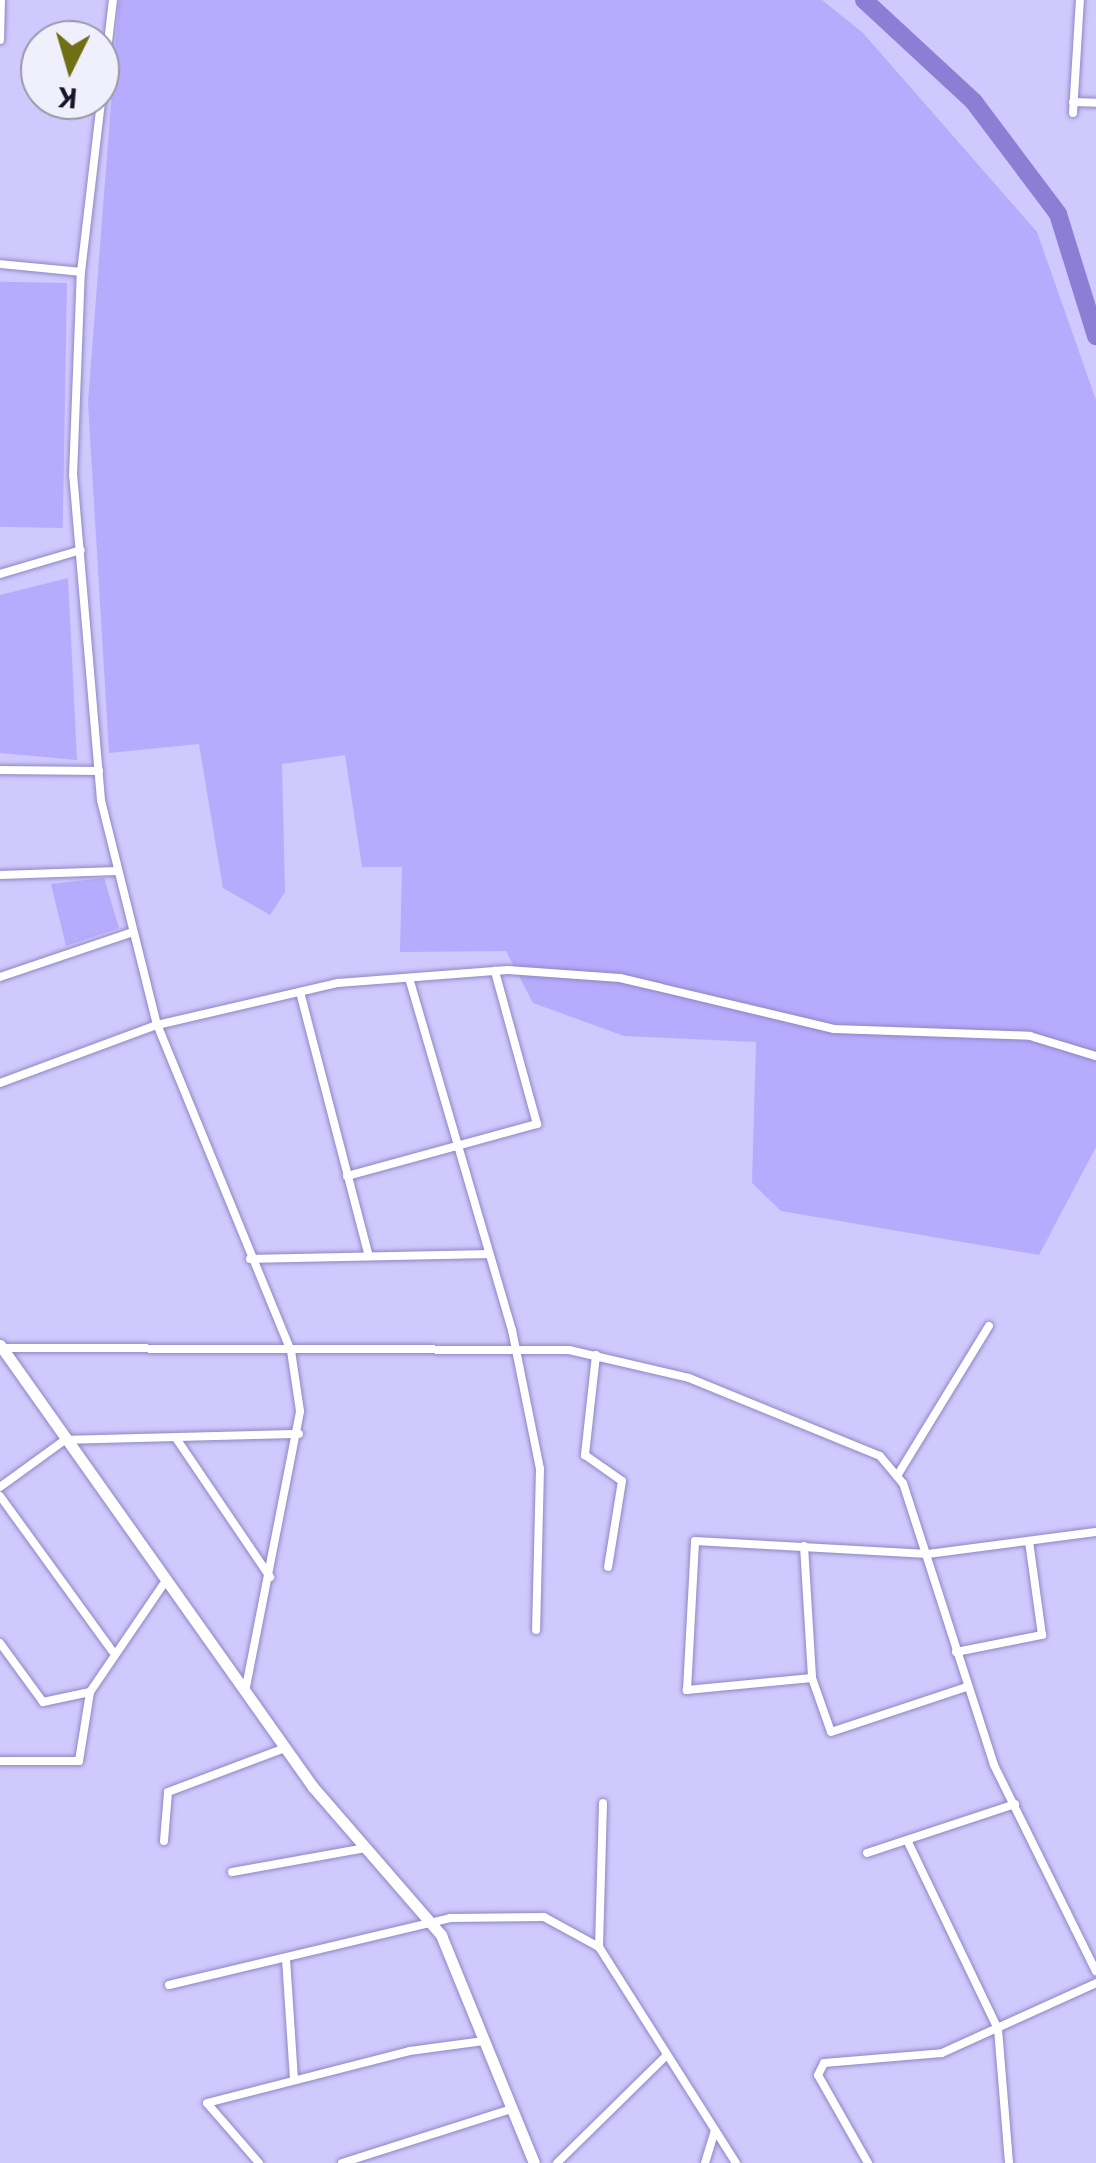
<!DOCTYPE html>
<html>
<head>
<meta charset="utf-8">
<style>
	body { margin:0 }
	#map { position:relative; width:1096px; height:2163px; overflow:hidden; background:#cfc9fd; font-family:"IBM Plex Sans",sans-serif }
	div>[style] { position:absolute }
	.green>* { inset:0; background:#b7abfe; transform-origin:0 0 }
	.river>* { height:18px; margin:-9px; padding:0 9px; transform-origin:9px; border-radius:9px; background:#8c7ed4 }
	.roads { filter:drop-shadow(0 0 2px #8f86c3) drop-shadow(0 0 2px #8f86c3) }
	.street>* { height:8px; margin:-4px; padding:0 4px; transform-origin:4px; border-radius:4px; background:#fff }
	.secondary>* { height:11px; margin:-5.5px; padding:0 5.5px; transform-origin:5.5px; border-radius:5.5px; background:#fff }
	span { translate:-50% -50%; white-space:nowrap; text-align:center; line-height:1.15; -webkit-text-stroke:8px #f0effc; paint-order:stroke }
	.north { position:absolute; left:20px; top:20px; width:100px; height:100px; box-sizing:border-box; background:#f0effc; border:2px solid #9a97a9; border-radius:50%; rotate:185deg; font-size:28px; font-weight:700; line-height:40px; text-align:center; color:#18142c }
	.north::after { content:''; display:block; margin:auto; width:35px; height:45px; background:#6f7013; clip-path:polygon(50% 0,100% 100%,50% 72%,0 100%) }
</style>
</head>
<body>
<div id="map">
	<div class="green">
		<div style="clip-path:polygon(119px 0,822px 0,863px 33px,1037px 232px,1096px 400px,1096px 1147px,1039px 1255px,781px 1211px,752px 1183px,756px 1042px,624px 1036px,533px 1003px,506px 951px,400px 952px,402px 867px,362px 867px,345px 755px,282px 764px,285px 892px,270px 915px,223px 888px,199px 744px,109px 753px,88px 402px)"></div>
		<div style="left:67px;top:283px;width:245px;height:67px;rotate:91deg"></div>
		<div style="clip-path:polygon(68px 578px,77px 760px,0 753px,0 595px)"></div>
		<div style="clip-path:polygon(104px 878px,119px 928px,66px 946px,51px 884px)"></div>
	</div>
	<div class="river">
		<div style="left:864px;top:0;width:150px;rotate:42.8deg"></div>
		<div style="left:974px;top:102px;width:140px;rotate:53.1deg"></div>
		<div style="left:1058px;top:214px;width:128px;rotate:72.7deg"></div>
	</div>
	<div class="roads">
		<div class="street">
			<div style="left:0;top:40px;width:40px;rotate:-88.6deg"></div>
			<div style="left:1073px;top:102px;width:23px;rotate:2deg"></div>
			<div style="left:1073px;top:113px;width:113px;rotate:-86.5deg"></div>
			<div style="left:0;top:264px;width:81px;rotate:5.6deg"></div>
			<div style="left:0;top:574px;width:84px;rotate:-16.5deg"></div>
			<div style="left:0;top:770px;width:99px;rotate:0.6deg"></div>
			<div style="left:0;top:875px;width:117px;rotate:-2deg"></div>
			<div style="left:0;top:977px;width:140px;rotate:-18.7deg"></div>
			<div style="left:409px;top:978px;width:367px;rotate:73.7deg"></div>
			<div style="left:512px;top:1330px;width:142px;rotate:78.6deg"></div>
			<div style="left:540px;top:1469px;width:161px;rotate:91.4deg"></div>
			<div style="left:300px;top:992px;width:273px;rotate:75.4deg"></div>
			<div style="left:0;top:1083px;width:167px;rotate:-20.3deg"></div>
			<div style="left:157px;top:1025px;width:232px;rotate:-104deg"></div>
			<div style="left:101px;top:800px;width:325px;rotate:-94.9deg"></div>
			<div style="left:73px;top:476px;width:204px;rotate:-87.8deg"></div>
			<div style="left:81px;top:272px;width:274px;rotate:-83.3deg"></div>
			<div style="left:347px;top:1176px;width:197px;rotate:-15.3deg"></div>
			<div style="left:537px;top:1124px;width:159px;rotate:-105.4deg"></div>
			<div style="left:250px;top:1259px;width:237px;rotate:-1.2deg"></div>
			<div style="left:4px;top:1348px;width:565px;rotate:0.2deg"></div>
			<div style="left:569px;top:1350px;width:123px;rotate:13.1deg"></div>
			<div style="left:689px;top:1378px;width:206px;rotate:22.2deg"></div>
			<div style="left:880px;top:1456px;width:35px;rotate:50deg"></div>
			<div style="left:903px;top:1483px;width:296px;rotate:72.1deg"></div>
			<div style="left:994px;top:1765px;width:230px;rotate:63.7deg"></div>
			<div style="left:596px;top:1355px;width:101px;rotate:96.3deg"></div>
			<div style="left:585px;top:1455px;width:45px;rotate:35.1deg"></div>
			<div style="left:622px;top:1481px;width:87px;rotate:99.2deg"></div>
			<div style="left:176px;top:1438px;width:168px;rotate:55.9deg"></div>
			<div style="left:897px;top:1476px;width:176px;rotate:-58.5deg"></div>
			<div style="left:0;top:1487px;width:80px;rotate:-35.9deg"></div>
			<div style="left:65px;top:1440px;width:234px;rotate:-1.5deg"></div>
			<div style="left:0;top:1496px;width:191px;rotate:54.1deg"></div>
			<div style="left:804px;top:1546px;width:132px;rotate:86.5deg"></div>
			<div style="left:812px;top:1678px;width:57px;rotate:70.6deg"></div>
			<div style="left:831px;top:1732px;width:142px;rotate:-18.4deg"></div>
			<div style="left:0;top:1643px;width:73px;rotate:53.9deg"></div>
			<div style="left:43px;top:1702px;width:48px;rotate:-12deg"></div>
			<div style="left:956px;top:1652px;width:88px;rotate:-11.2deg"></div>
			<div style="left:1042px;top:1635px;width:95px;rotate:-97.9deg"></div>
			<div style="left:812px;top:1678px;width:126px;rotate:174.5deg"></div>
			<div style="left:687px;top:1690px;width:149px;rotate:-86.9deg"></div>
			<div style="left:695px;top:1541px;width:233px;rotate:3.2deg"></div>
			<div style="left:928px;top:1554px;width:169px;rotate:-7.5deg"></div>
			<div style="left:245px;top:1692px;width:286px;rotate:-78.9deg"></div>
			<div style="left:300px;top:1411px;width:61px;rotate:-98.5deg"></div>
			<div style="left:291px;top:1351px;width:352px;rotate:-112.3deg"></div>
			<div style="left:157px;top:1025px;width:186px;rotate:-13.1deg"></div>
			<div style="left:338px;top:983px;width:170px;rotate:-4.4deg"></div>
			<div style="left:508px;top:970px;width:112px;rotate:4.1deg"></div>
			<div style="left:620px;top:978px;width:220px;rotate:13.4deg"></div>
			<div style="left:834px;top:1029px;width:196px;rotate:2deg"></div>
			<div style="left:1030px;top:1036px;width:69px;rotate:16.9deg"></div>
			<div style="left:0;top:1761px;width:79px"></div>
			<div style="left:79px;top:1761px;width:70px;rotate:-80.9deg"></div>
			<div style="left:90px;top:1692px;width:130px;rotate:-55.7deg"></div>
			<div style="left:907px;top:1840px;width:210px;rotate:64.3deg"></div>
			<div style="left:998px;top:2029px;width:134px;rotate:85.3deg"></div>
			<div style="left:164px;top:1841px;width:49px;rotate:-85.3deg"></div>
			<div style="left:168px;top:1792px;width:125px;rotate:-20.6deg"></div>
			<div style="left:867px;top:1853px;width:156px;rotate:-18.3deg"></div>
			<div style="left:232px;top:1872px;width:136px;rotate:-10.2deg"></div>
			<div style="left:599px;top:1947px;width:144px;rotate:-88.4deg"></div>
			<div style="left:286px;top:1959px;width:120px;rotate:86.2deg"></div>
			<div style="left:169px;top:1985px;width:289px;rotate:-13.4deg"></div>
			<div style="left:450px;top:1918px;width:94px;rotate:-0.6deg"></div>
			<div style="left:544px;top:1917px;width:63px;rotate:28.6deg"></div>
			<div style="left:599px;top:1947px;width:256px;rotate:57.6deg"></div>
			<div style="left:259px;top:2163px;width:79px;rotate:-130.9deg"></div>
			<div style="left:207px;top:2103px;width:210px;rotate:-14.4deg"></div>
			<div style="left:410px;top:2051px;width:74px;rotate:-7.8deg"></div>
			<div style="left:342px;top:2163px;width:177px;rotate:-17.7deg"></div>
			<div style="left:557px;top:2163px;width:153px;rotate:-44.5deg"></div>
			<div style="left:705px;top:2163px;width:34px;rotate:-73deg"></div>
			<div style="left:868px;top:2163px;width:101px;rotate:-119.6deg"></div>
			<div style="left:818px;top:2075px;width:13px;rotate:-63deg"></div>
			<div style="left:824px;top:2063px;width:118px;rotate:-4.8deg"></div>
			<div style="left:942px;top:2053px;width:169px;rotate:-24.4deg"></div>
		</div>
		<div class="secondary">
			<div style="left:0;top:1345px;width:542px;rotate:54.7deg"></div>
			<div style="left:313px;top:1787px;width:196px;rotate:49.1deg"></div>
			<div style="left:441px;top:1935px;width:246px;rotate:67.8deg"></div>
		</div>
	</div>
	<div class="north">K</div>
</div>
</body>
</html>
